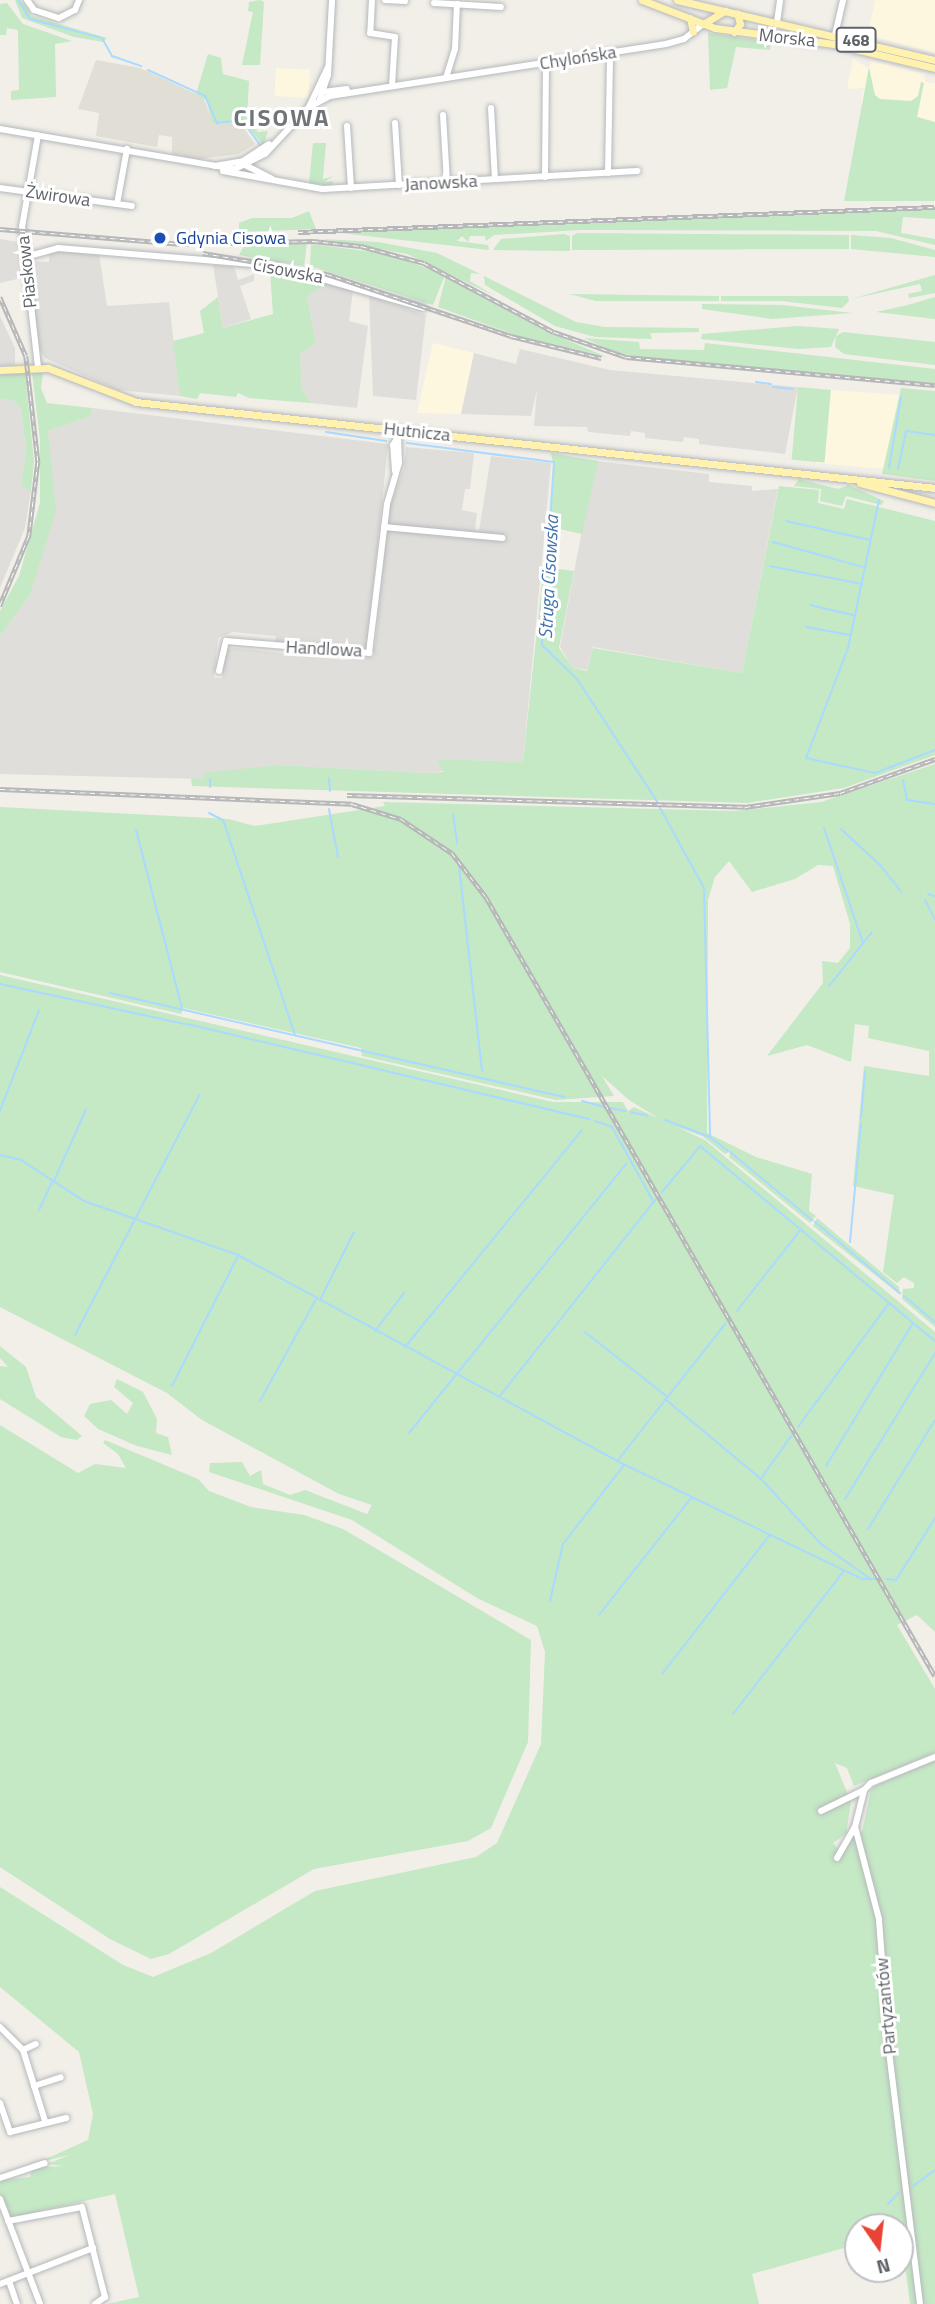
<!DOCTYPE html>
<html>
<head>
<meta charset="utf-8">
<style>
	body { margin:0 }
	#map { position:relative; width:935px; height:2304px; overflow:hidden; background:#f1efe8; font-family:"Titillium Web",sans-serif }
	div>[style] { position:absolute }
	.commercial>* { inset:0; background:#fef7e0; transform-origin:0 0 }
	.industrial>* { inset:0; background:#e0deda }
	.education>* { inset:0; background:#e1ded6 }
	.green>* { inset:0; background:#c5e8c5; transform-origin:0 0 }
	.stream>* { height:2px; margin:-1px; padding:0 1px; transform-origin:1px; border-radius:1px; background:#aadaff }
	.roads { filter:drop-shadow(0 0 2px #b5b8bc) drop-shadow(0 0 2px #b5b8bc) }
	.minor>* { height:6px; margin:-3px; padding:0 3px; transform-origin:3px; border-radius:3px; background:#fff }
	.major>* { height:7px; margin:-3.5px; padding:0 3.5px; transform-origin:3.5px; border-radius:3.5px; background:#fff2af }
	.rail>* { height:4.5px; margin-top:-2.25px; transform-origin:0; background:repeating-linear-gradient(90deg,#fff 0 5px,#b6b7b8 0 10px); box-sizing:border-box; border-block:2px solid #b6b7b8 }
	.dots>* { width:19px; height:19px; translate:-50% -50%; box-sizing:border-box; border:4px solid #fff; border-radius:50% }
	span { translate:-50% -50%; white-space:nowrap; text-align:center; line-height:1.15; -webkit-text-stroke:6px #fff; paint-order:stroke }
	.shield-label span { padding:2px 5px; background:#fff; border:2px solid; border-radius:5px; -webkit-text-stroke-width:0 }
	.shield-label { font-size:16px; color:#5f6368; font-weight:700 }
	.street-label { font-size:18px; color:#5f6368 }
	.transit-label { font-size:18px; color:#164399 }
	.left { translate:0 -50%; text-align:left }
	.water-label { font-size:19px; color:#4174aa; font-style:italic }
	.district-label { font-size:24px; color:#70757a; font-weight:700; letter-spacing:2px }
	.north { position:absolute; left:844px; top:2213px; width:70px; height:70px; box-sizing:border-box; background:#fff; border:2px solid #bfc1c3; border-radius:50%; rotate:166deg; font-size:19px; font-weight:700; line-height:28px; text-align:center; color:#5f6368 }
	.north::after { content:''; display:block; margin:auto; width:24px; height:32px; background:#ea4335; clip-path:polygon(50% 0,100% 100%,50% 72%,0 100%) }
</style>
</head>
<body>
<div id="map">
	<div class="commercial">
		<div style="clip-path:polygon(875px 0,935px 0,935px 53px,868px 35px)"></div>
		<div style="clip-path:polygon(853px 59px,868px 68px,872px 61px,924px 74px,925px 82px,935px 83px,935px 122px,861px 103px,864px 88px,847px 89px)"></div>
		<div style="left:276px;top:68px;width:34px;height:28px;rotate:3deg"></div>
		<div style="clip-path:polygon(433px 343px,474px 353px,461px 414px,417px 413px)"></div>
		<div style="clip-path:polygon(831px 390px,901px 395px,886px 469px,816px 463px)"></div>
	</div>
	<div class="industrial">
		<div style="clip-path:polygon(0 239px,17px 242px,30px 261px,49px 262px,49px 250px,99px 254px,107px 306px,169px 302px,180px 396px,118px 390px,45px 358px,39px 348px,30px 276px,0 283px)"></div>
		<div style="clip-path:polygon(213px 265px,234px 267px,238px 280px,254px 274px,254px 281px,240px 286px,251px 319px,223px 328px)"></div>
		<div style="clip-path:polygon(326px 284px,353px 291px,349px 321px,368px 326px,357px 408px,311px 403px,302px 389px,300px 354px,316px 343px,307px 295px)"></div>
		<div style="clip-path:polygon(369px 296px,426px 315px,416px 400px,373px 396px)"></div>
		<div style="clip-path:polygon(0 316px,15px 348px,15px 365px,0 366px)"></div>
		<div style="clip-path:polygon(520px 349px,610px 370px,798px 387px,785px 454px,699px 444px,699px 439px,684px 437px,683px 442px,645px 438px,645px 433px,631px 431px,630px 436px,588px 432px,587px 427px,534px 426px,537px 389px,531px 416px,461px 414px,474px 353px,516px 364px)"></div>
		<div style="clip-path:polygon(0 399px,15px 401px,21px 409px,26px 449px,21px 486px,31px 491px,25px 528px,0 588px)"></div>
		<div style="clip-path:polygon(92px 408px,388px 444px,367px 647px,362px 651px,299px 645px,294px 639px,286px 638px,283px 643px,275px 642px,276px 636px,233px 632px,218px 638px,214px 678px,222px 678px,226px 649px,237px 648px,343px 660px,374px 657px,389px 508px,404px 468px,406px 447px,474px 453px,470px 489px,465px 489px,462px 510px,477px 513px,475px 530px,479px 531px,491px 456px,551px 463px,523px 762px,437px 759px,445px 771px,426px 773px,277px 765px,203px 774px,203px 779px,0 774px,0 636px,30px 595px,55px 511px,48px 431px,91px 416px)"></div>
		<div style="clip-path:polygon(595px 461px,709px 474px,709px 482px,752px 486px,752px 491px,778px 489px,742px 673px,593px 647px,587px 670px,573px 668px,560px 647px)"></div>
	</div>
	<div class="education">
		<div style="clip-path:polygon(96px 60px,140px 68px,203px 97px,214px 124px,239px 121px,255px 144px,239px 154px,199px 159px,172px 154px,172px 137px,159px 135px,157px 147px,96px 136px,99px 113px,78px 109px)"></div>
	</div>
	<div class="green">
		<div style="clip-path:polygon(15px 0,21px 0,32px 16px,107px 38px,103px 42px,74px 37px,22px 18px)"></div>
		<div style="clip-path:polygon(260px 0,264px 2px,260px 65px,242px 65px,253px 12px,248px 11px,249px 2px)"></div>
		<div style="clip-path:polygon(7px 3px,23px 24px,72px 41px,55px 44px,56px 97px,11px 100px,11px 91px,19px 90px,18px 30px,7px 28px,6px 35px,0 35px,0 4px)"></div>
		<div style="clip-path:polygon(708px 33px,771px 42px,770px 50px,736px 47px,727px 88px,710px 90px)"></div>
		<div style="clip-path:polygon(208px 54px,221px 58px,223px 74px,249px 81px,247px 117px,255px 122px,257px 132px,268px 131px,263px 145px,243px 121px,213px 124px,206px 100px,196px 94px)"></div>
		<div style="clip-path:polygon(869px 67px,875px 95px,880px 99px,911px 101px,918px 96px,921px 82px,924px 83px,917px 117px,935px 122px,935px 201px,844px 201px)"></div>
		<div style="clip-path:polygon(313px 143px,326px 143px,323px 179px,334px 176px,324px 182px,333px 181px,332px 186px,309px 183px)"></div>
		<div style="clip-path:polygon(935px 208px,935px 219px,903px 217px,901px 233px,935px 239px,935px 245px,876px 231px,582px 230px,494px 235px,486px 241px,485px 236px,470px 236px,468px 242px,462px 236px,457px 241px,449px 240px,488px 245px,489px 250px,332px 232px)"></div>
		<div style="clip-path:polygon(309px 211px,316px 229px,239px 232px,239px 223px,252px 218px,292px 218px)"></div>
		<div style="clip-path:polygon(577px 233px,849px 235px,849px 249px,572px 250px,572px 236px)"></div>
		<div style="clip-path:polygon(564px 234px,570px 236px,570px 251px,493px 250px,501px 239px)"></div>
		<div style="clip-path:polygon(851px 235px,891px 238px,935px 250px,935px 257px,851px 249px)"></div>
		<div style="clip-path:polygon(322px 239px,378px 242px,437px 253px,480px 274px,471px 273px,470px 281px,495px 296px,407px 254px)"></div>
		<div style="clip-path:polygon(307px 243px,304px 266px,239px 255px,244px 246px)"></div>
		<div style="clip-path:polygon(311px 244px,389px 254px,445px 275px,433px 305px,310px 266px)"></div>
		<div style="clip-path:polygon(270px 271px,293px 272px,353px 291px,326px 284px,307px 296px,316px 343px,300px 354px,302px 389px,311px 403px,249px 398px,238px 393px,236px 397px,200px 393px,197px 399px,180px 396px,173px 341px,204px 333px,200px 311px,218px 297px,223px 328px,273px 314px)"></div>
		<div style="clip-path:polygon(935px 275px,935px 293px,909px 298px,908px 294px,922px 291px,920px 284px,851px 299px)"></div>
		<div style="clip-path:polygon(446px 276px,543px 330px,607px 357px,518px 336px,438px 307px)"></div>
		<div style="clip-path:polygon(484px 276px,576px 322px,605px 327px,699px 328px,699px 332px,650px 333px,652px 339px,595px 337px,555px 326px,485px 285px)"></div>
		<div style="clip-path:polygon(569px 294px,719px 296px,719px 301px,596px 301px)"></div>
		<div style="clip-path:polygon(721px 296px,848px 296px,849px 301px,842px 308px,782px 301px,721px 301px)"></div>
		<div style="clip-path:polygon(935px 297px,935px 319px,876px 312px,908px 305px)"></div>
		<div style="clip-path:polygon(702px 304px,782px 305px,852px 313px,772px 319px,702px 309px)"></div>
		<div style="clip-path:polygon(797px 326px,839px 329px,831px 347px,799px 349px,701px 339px,702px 334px)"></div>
		<div style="clip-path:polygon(843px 332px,935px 342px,935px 365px,844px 354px,835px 347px,836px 336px)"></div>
		<div style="clip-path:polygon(584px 338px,639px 342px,640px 349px,704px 350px,705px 343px,935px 369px,935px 383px,661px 361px,614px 352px)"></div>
		<div style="clip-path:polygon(32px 372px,43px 373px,41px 388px,47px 403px,92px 408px,91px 416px,48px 431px,56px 511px,30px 595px,0 636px,0 611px,19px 576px,40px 503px,40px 440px)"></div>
		<div style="clip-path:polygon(25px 373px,34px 461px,31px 491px,21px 486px,26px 449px,21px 409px,15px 401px,0 399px,0 374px)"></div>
		<div style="left:798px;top:387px;width:33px;height:73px;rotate:5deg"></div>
		<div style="clip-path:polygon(901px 388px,935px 391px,935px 481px,882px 474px)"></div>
		<div style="clip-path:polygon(551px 453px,598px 461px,582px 534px,555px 528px,551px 568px,574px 571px,559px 648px,573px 668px,587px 671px,593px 648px,742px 673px,779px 486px,819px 490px,818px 503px,844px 509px,847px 499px,935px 521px,935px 755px,844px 788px,747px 803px,192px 786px,191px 778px,203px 779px,203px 773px,277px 765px,426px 773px,444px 772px,437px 759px,523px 762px,554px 469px)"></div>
		<div style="clip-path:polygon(799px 479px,838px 489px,849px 485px,884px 501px,881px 505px,846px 496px,842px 506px,820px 501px,821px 489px,794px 486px)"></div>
		<div style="clip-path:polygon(935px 764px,935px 1327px,902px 1299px,903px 1289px,914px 1288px,914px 1283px,904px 1277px,897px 1283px,883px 1272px,894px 1195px,853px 1186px,864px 1066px,929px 1076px,929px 1051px,868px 1038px,869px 1026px,855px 1024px,851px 1062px,807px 1045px,767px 1056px,823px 983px,822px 961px,838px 963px,850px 948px,850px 924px,833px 866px,818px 865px,795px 879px,752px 892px,729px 861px,715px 877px,708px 900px,707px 1133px,756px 1157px,812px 1174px,809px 1211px,816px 1216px,810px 1223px,729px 1157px,731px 1151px,725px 1154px,702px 1136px,666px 1123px,629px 1100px,602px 1076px,614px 1096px,556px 1100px,362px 1056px,361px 1048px,183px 1008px,181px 1014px,0 972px,0 807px,228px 819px,255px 826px,385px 806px,383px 802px,735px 811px,821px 802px)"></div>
		<div style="clip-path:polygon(0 975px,553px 1102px,623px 1102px,628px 1111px,634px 1107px,705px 1140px,935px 1332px,935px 1632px,917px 1615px,897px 1625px,935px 1689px,935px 1753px,854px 1786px,847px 1768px,835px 1763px,851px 1802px,846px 1834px,833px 1843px,838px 1849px,862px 1832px,871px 1790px,877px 1785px,935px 1760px,935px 2304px,910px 2304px,900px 2227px,858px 2227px,858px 2244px,752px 2274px,759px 2304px,107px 2304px,139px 2297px,115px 2194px,10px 2218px,0 2194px,0 2180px,30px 2177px,32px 2170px,41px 2167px,64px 2166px,47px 2164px,70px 2155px,39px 2162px,88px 2140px,93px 2114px,79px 2052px,0 1987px,0 1887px,123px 1965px,153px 1977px,211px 1953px,315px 1891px,476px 1857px,497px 1843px,541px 1744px,545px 1652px,537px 1626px,477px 1598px,352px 1520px,209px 1472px,210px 1463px,242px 1462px,250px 1476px,261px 1470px,263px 1484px,290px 1495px,305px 1490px,367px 1514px,372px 1505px,339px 1494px,202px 1420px,167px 1393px,0 1307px)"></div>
		<div style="clip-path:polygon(817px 1218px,899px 1287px,899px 1294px,813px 1226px)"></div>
		<div style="clip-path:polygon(0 1346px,26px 1367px,36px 1397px,82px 1436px,77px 1440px,61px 1437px,0 1399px,0 1366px,8px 1367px,0 1358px)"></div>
		<div style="clip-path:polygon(117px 1379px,143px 1392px,157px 1419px,156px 1433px,168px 1437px,172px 1455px,137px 1446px,98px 1429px,84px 1416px,90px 1404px,111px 1400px,127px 1414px,133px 1403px,114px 1387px)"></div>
		<div style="clip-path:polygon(0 1425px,78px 1473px,95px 1464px,126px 1468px,118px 1454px,103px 1443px,105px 1440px,198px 1479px,209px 1491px,251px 1507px,304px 1515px,343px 1529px,531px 1640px,528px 1742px,491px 1828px,468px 1841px,314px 1869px,169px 1954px,151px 1959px,110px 1939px,0 1867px)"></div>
	</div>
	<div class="stream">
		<div style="left:18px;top:0;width:22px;rotate:58deg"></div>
		<div style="left:30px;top:19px;width:74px;rotate:14.8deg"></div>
		<div style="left:102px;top:38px;width:21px;rotate:61deg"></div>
		<div style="left:112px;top:56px;width:31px;rotate:19deg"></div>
		<div style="left:148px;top:70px;width:63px;rotate:24.5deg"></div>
		<div style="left:205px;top:96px;width:30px;rotate:66deg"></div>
		<div style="left:217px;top:123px;width:25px;rotate:-7deg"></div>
		<div style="left:242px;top:120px;width:32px;rotate:54deg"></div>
		<div style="left:756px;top:382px;width:15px;rotate:8deg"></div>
		<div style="left:773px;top:387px;width:20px;rotate:6deg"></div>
		<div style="left:326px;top:432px;width:61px;rotate:8.5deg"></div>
		<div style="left:407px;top:443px;width:148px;rotate:7.4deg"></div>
		<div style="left:554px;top:462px;width:183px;rotate:93.8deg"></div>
		<div style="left:542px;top:645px;width:49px;rotate:44.2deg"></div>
		<div style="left:577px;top:679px;width:148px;rotate:56.8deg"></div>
		<div style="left:889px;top:468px;width:72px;rotate:-80.4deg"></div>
		<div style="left:898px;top:469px;width:39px;rotate:-78deg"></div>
		<div style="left:906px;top:431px;width:29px;rotate:8deg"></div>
		<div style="left:879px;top:500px;width:151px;rotate:101.8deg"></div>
		<div style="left:848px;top:648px;width:118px;rotate:110.9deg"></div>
		<div style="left:806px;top:758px;width:71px;rotate:12.3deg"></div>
		<div style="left:875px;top:773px;width:64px;rotate:-21deg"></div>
		<div style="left:786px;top:521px;width:86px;rotate:12.7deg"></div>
		<div style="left:773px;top:542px;width:93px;rotate:15.5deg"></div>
		<div style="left:770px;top:566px;width:94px;rotate:11.1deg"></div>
		<div style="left:810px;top:605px;width:44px;rotate:13.1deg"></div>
		<div style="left:806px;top:627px;width:45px;rotate:10.3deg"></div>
		<div style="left:329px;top:778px;width:13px;rotate:86deg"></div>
		<div style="left:210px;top:779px;width:8px;rotate:90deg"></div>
		<div style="left:903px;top:780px;width:20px;rotate:79deg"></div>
		<div style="left:907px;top:800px;width:28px;rotate:8deg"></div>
		<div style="left:660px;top:808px;width:91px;rotate:61.2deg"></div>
		<div style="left:704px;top:888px;width:249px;rotate:88.6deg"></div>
		<div style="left:710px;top:1137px;width:23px;rotate:38deg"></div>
		<div style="left:329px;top:809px;width:49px;rotate:79.4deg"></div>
		<div style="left:209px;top:813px;width:16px;rotate:27deg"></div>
		<div style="left:223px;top:820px;width:227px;rotate:71.5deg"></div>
		<div style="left:453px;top:814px;width:30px;rotate:82deg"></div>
		<div style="left:824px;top:828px;width:121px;rotate:71.3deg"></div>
		<div style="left:841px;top:829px;width:54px;rotate:42.8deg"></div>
		<div style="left:881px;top:866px;width:33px;rotate:52deg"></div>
		<div style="left:136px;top:830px;width:184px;rotate:75.5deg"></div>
		<div style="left:459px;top:866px;width:206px;rotate:83.6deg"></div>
		<div style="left:928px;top:894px;width:7px;rotate:16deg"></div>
		<div style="left:925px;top:900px;width:22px;rotate:63deg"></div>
		<div style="left:0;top:984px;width:189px;rotate:12.2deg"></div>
		<div style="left:829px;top:986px;width:69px;rotate:-51.5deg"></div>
		<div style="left:110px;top:993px;width:466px;rotate:12.9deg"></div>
		<div style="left:187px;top:1024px;width:414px;rotate:13.3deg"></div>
		<div style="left:582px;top:1101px;width:24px;rotate:15deg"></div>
		<div style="left:610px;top:1108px;width:16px;rotate:11deg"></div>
		<div style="left:0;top:1111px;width:108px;rotate:-68.9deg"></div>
		<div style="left:631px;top:1112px;width:17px;rotate:13deg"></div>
		<div style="left:861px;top:1118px;width:47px;rotate:-85.1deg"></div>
		<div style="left:665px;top:1120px;width:48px;rotate:20.7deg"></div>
		<div style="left:595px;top:1121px;width:18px;rotate:19deg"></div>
		<div style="left:612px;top:1127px;width:85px;rotate:61deg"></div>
		<div style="left:730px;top:1152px;width:107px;rotate:39.7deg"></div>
		<div style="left:0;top:1155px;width:22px;rotate:13deg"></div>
		<div style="left:21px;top:1160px;width:75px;rotate:33.1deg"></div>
		<div style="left:84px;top:1201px;width:163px;rotate:19.3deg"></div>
		<div style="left:238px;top:1255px;width:431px;rotate:28.5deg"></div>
		<div style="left:617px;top:1461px;width:272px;rotate:25.7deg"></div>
		<div style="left:862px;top:1579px;width:13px"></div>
		<div style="left:54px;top:1181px;width:79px;rotate:-66deg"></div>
		<div style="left:662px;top:1192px;width:60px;rotate:-50.4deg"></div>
		<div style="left:700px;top:1146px;width:305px;rotate:39.7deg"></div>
		<div style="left:39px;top:1210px;width:33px;rotate:-65deg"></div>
		<div style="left:815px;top:1222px;width:111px;rotate:39.9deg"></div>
		<div style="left:850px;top:1242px;width:119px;rotate:-84.7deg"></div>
		<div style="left:904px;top:1296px;width:40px;rotate:40deg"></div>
		<div style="left:320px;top:1300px;width:76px;rotate:-63.4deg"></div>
		<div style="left:737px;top:1311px;width:104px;rotate:-52deg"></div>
		<div style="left:375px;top:1331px;width:48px;rotate:-52.7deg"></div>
		<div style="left:585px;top:1332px;width:103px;rotate:38.3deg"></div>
		<div style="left:75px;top:1335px;width:271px;rotate:-62.6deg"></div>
		<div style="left:405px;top:1347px;width:280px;rotate:-50.8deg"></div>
		<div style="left:172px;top:1386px;width:146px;rotate:-63.1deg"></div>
		<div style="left:499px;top:1397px;width:254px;rotate:-51.6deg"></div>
		<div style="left:665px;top:1399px;width:125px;rotate:39.8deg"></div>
		<div style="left:761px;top:1479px;width:88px;rotate:47.3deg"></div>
		<div style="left:821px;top:1544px;width:62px;rotate:35.2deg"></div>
		<div style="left:260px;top:1401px;width:116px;rotate:-61.2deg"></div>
		<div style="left:798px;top:1427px;width:154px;rotate:-53.7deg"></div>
		<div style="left:409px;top:1433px;width:346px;rotate:-51.1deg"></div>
		<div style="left:618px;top:1460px;width:174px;rotate:-51.8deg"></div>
		<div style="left:826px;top:1466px;width:167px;rotate:-58.7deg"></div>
		<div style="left:762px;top:1477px;width:52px;rotate:-54.5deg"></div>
		<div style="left:845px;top:1499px;width:172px;rotate:-58.3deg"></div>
		<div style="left:868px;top:1529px;width:128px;rotate:-58.4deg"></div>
		<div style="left:887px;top:1579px;width:9px;rotate:6deg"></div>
		<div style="left:896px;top:1580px;width:73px;rotate:-57.8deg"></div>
		<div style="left:550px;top:1601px;width:58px;rotate:-77.2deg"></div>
		<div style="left:563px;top:1544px;width:100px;rotate:-52.3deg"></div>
		<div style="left:599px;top:1615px;width:149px;rotate:-51.8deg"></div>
		<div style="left:662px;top:1674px;width:175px;rotate:-52.2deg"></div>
		<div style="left:733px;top:1714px;width:181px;rotate:-52.2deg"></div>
		<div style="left:913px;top:2186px;width:27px;rotate:-36deg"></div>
		<div style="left:888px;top:2204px;width:15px;rotate:-48deg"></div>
	</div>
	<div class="roads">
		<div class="minor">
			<div style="left:27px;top:0;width:12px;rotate:55deg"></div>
			<div style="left:34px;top:10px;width:26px;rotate:18deg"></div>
			<div style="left:59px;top:18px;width:18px;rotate:-27deg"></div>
			<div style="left:75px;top:10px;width:11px;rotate:-68deg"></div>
			<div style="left:372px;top:0;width:33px;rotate:93deg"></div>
			<div style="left:370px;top:33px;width:25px;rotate:9deg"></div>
			<div style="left:395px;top:37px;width:49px;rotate:93.5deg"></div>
			<div style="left:385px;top:0;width:20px;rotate:3deg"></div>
			<div style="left:434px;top:3px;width:67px;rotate:3.4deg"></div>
			<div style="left:777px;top:22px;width:22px;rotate:-82deg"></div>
			<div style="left:835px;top:35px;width:36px;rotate:-77deg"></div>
			<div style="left:446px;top:78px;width:30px;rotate:-73deg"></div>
			<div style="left:455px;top:49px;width:45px;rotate:-87.5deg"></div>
			<div style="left:323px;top:92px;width:24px;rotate:-7deg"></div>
			<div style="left:320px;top:99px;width:25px;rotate:-72deg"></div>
			<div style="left:328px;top:75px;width:75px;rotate:-86.9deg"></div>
			<div style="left:309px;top:107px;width:44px;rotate:-64.6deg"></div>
			<div style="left:491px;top:108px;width:71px;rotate:86.8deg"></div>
			<div style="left:443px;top:115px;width:67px;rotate:86.6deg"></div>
			<div style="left:395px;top:123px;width:62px;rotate:86.3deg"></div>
			<div style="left:347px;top:126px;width:62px;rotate:86.3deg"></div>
			<div style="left:0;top:129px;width:238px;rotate:9.7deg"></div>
			<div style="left:235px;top:169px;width:34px;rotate:-27deg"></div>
			<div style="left:265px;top:154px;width:64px;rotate:-46.9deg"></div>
			<div style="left:309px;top:107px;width:24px;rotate:-28deg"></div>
			<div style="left:330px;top:96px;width:340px;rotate:-8.8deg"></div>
			<div style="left:666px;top:44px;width:19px;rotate:-16deg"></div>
			<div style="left:684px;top:39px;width:24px;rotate:-38deg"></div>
			<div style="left:245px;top:165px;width:30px;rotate:27deg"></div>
			<div style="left:215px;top:166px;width:28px;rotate:-10deg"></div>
			<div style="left:243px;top:161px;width:31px;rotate:-33deg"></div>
			<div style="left:223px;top:171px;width:101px;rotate:10.3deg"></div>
			<div style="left:322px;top:189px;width:316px;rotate:-3.3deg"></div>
			<div style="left:608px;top:173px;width:120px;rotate:-89deg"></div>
			<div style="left:545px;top:177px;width:114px;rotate:-89.5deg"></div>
			<div style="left:0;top:188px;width:133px;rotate:7.8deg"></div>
			<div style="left:117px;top:204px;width:56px;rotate:-79.7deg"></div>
			<div style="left:25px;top:257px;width:34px;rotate:-15deg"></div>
			<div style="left:58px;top:248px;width:220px;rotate:4.7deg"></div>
			<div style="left:277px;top:266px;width:152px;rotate:16deg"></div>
			<div style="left:38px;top:367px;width:141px;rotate:-96.5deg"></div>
			<div style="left:22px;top:227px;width:93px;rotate:-80.1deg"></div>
			<div style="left:395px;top:471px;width:26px;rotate:-94deg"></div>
			<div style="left:393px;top:445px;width:9px;rotate:-58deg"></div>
			<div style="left:384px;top:527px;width:119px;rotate:5.3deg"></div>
			<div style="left:219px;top:671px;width:31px;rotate:-77deg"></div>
			<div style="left:226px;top:641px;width:144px;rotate:4.8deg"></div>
			<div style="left:369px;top:653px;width:150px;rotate:-83.1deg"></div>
			<div style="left:387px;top:504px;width:43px;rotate:-73.7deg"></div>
			<div style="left:399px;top:463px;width:33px;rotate:-92deg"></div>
			<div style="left:821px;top:1811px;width:48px;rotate:-26deg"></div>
			<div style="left:837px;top:1858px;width:36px;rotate:-60deg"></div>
			<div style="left:0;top:2027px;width:33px;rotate:45deg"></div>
			<div style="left:23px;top:2050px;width:74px;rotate:72.8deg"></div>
			<div style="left:23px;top:2050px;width:14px;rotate:-25deg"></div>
			<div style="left:34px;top:2086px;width:28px;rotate:-18deg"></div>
			<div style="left:0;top:2103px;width:31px;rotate:71deg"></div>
			<div style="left:10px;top:2132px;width:58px;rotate:-14deg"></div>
			<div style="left:0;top:2178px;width:47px;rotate:-18.4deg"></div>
			<div style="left:0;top:2199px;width:112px;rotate:69.1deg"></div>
			<div style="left:8px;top:2221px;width:75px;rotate:-10.7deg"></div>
			<div style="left:82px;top:2207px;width:93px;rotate:75.7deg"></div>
			<div style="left:105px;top:2297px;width:12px;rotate:145deg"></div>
			<div style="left:9px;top:2281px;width:24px;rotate:71deg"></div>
			<div style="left:0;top:2284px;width:100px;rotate:-21.2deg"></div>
			<div style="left:920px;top:2304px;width:256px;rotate:-97deg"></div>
			<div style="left:889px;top:2050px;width:131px;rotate:-94.4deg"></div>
			<div style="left:879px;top:1919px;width:95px;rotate:-104.6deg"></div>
			<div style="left:855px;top:1827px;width:38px;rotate:-76deg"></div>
			<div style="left:864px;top:1790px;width:10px;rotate:-45deg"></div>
			<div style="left:871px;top:1783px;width:69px;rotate:-22.1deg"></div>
		</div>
		<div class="major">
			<div style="left:642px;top:0;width:78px;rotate:21deg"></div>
			<div style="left:715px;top:28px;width:120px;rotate:7.7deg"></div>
			<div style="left:834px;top:44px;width:104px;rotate:13.4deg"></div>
			<div style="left:677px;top:0;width:265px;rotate:13.1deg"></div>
			<div style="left:690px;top:18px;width:14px;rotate:78deg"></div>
			<div style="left:703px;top:24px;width:26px;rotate:-31deg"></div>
			<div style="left:734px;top:32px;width:10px;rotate:-53deg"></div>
			<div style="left:740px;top:24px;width:11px;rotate:-105deg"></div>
			<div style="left:0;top:370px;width:48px;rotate:-2.4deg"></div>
			<div style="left:48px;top:368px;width:94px;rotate:21.1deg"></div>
			<div style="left:136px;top:402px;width:804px;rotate:6.14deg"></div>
			<div style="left:860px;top:483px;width:78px;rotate:14.9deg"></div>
		</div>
	</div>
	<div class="rail">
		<div style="left:0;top:229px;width:183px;rotate:4.7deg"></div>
		<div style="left:182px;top:244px;width:131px;rotate:-1.3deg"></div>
		<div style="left:313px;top:241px;width:48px;rotate:5.9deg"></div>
		<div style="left:361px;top:246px;width:65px;rotate:15.1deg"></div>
		<div style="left:424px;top:263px;width:147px;rotate:28deg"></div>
		<div style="left:554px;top:332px;width:76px;rotate:19.1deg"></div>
		<div style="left:626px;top:357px;width:310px;rotate:5.2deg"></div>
		<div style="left:298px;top:232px;width:637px;rotate:-2.25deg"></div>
		<div style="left:203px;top:253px;width:126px;rotate:9.6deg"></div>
		<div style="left:327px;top:274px;width:194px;rotate:18.6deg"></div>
		<div style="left:511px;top:336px;width:93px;rotate:13.7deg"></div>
		<div style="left:0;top:297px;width:64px;rotate:66.2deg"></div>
		<div style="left:26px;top:356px;width:107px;rotate:83.5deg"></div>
		<div style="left:38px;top:462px;width:75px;rotate:96.9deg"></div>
		<div style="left:29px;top:536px;width:76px;rotate:112.5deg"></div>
		<div style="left:0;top:789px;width:352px;rotate:2.4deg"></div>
		<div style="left:352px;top:804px;width:51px;rotate:17deg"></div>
		<div style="left:401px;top:819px;width:61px;rotate:33.7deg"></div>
		<div style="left:452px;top:853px;width:56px;rotate:52.3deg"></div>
		<div style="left:486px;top:897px;width:899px;rotate:60.04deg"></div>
		<div style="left:347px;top:795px;width:398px;rotate:1.7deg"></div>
		<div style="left:745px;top:807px;width:96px;rotate:-8.4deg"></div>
		<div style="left:840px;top:793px;width:101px;rotate:-19.7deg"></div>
	</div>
	<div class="dots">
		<div style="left:160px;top:238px;background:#1a4fb4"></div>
	</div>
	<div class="shield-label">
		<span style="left:856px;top:40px">468</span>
	</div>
	<div class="street-label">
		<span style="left:787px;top:38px;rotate:6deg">Morska</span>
		<span style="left:578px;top:58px;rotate:-9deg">Chylońska</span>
		<span style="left:441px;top:183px;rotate:-3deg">Janowska</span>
		<span style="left:58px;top:196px;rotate:8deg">Żwirowa</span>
		<span style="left:288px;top:271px;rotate:11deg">Cisowska</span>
		<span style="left:27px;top:272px;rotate:-96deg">Piaskowa</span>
		<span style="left:417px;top:432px;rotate:6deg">Hutnicza</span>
		<span style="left:324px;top:649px;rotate:3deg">Handlowa</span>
		<span style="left:886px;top:2006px;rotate:-95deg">Partyzantów</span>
	</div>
	<div class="transit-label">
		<span class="left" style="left:176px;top:238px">Gdynia Cisowa</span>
	</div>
	<div class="water-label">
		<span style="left:548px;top:577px;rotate:-87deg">Struga Cisowska</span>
	</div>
	<div class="district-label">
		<span style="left:282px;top:118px">CISOWA</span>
	</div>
	<div class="north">N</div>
</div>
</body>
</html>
